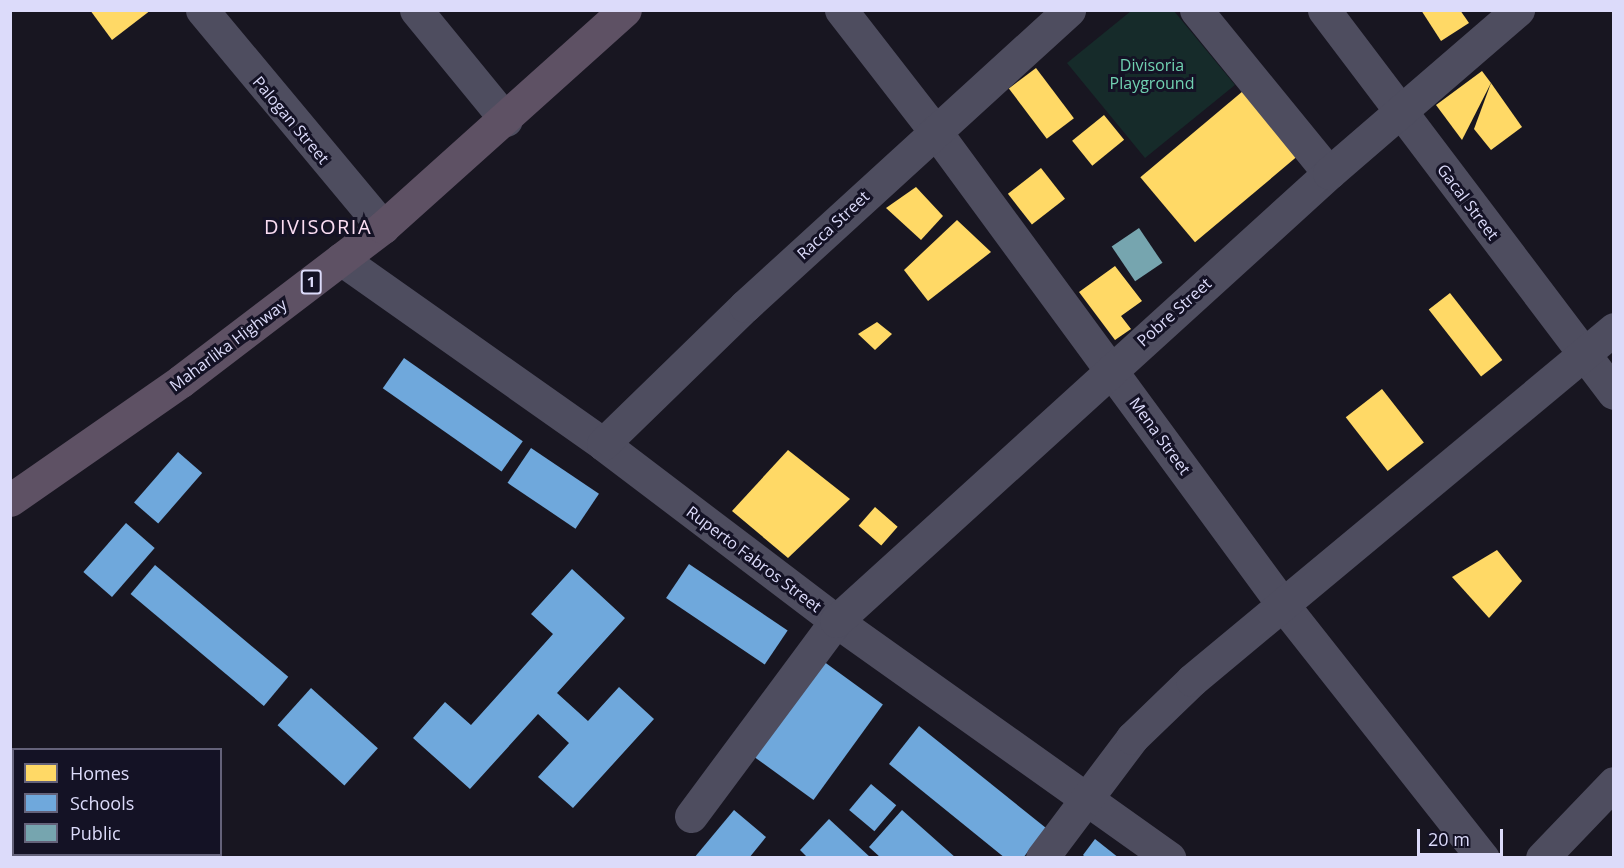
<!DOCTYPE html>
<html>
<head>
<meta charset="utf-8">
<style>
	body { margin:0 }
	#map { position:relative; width:1624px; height:868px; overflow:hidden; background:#181621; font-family:"Open Sans",sans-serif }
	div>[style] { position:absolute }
	.green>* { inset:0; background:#162b2a }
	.homes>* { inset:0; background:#ffd966; transform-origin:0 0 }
	.schools>* { inset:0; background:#6fa8dc; transform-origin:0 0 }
	.public>* { inset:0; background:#76a5af; transform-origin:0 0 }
	.minor>* { height:33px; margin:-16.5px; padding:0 16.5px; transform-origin:16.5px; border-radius:16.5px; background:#4e4d5f }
	.highway>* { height:33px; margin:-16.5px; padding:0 16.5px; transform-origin:16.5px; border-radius:16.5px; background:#5e5164 }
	span { translate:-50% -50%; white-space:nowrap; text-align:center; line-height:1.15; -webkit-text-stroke:6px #141225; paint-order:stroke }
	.shield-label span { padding:2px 4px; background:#141225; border:2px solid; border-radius:4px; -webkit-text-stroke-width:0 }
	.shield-label { font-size:15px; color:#dcdbfa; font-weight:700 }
	.park-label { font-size:16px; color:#70d1b1 }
	.street-label { font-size:16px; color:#dcdbfa }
	.quarter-label { font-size:20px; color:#faddf2; letter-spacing:1.5px }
	.frame { position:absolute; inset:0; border:12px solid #dcdbfa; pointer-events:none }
	.legend { position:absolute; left:12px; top:748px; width:210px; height:108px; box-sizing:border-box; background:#141225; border:2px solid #64627a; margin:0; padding:8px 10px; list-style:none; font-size:18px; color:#dcdbfa }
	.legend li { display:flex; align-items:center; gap:12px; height:30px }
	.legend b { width:30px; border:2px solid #64627a }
	.scale { position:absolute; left:1417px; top:829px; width:86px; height:27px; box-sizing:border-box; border:3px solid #dcdbfa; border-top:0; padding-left:8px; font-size:18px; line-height:21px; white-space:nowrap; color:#dcdbfa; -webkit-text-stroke:4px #141225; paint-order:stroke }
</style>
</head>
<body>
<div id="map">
	<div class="green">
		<div style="clip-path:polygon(1131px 11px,1174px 11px,1235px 85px,1145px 158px,1067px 63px)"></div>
	</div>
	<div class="homes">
		<div style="clip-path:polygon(90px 10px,151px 10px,112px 40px)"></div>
		<div style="clip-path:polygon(1421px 10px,1460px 10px,1469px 23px,1441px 41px)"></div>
		<div style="left:1036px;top:68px;width:63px;height:34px;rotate:53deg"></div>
		<div style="clip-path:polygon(1482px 71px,1491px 83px,1462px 140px,1436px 105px)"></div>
		<div style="clip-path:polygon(1491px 83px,1522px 127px,1491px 150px,1474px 129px)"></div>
		<div style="left:1243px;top:91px;width:85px;height:134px;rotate:50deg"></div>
		<div style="left:1104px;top:115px;width:32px;height:41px;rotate:51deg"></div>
		<div style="left:1041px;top:168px;width:39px;height:42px;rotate:52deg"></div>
		<div style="clip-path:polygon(916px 187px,943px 216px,921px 240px,886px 208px)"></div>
		<div style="clip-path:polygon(957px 220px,991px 252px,928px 301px,904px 270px)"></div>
		<div style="clip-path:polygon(1115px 266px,1142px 301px,1121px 316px,1131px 329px,1115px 340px,1079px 292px)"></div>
		<div style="left:1450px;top:293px;width:85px;height:27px;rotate:52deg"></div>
		<div style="clip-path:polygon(877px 322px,892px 334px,875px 350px,858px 334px)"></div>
		<div style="left:1382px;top:389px;width:68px;height:46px;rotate:52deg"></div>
		<div style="clip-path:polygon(788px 450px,850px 499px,788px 558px,732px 511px)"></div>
		<div style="left:875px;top:507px;width:30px;height:25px;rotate:41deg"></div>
		<div style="clip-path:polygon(1497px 550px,1522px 581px,1489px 618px,1452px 577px)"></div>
		<div style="left:10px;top:790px;width:4px;height:37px;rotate:27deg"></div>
	</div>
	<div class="schools">
		<div style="left:404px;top:358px;width:145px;height:37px;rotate:35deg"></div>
		<div style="left:531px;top:448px;width:82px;height:42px;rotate:34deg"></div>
		<div style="left:178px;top:452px;width:32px;height:67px;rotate:41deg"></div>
		<div style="left:126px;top:523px;width:38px;height:65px;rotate:41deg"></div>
		<div style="left:689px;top:564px;width:119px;height:41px;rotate:34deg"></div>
		<div style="left:155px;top:565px;width:174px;height:38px;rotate:40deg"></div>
		<div style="clip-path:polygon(572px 569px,625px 618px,557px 693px,588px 721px,619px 687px,654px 719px,573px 808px,538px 777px,569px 743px,538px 714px,470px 789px,413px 738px,445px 702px,471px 725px,553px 634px,531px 614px)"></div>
		<div style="left:823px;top:661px;width:74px;height:118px;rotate:36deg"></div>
		<div style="left:311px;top:688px;width:90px;height:50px;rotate:42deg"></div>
		<div style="clip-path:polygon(919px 726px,1046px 828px,1023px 858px,1005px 858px,889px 764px)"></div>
		<div style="left:871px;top:784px;width:33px;height:34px;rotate:40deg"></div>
		<div style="clip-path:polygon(734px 810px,766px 837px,749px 858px,694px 858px)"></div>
		<div style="clip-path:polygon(902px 810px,956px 858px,881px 858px,869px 847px)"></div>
		<div style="clip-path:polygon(829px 819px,871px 858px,808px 858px,800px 850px)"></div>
		<div style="clip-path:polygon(1095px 839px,1119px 858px,1086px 858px,1083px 855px)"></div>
	</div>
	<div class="public">
		<div style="left:1139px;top:228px;width:42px;height:33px;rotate:56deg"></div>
	</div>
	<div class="minor">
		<div style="left:202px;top:10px;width:283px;rotate:50.2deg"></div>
		<div style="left:416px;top:10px;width:142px;rotate:50.7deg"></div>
		<div style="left:841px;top:10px;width:153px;rotate:52.2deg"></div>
		<div style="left:935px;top:131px;width:588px;rotate:53.71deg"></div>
		<div style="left:1283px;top:605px;width:323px;rotate:51.7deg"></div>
		<div style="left:1196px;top:10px;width:210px;rotate:50.8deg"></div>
		<div style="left:1324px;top:10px;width:480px;rotate:52.9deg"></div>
		<div style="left:341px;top:259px;width:321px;rotate:35.2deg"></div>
		<div style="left:603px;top:444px;width:293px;rotate:37.2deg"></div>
		<div style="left:836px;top:621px;width:409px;rotate:35.4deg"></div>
		<div style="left:603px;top:444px;width:198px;rotate:-44.2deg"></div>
		<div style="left:745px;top:306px;width:439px;rotate:-42.4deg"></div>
		<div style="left:691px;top:816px;width:243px;rotate:-53.4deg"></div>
		<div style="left:836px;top:621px;width:666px;rotate:-42.26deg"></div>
		<div style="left:1329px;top:173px;width:250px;rotate:-40.8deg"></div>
		<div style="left:1042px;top:858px;width:150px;rotate:-53.1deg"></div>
		<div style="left:1132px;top:738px;width:83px;rotate:-44deg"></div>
		<div style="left:1192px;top:680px;width:549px;rotate:-39.75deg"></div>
		<div style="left:1542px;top:858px;width:104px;rotate:-46.2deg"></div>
	</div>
	<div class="highway">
		<div style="left:10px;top:500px;width:208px;rotate:-34.8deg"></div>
		<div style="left:181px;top:381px;width:254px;rotate:-37.3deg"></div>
		<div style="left:383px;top:227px;width:325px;rotate:-41.9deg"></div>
	</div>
	<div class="shield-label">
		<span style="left:311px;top:282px">1</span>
	</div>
	<div class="park-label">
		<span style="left:1152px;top:74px">Divisoria<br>Playground</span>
	</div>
	<div class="street-label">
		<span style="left:291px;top:120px;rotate:50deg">Palogan Street</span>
		<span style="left:1468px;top:202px;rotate:53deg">Gacal Street</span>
		<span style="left:833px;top:225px;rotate:-43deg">Racca Street</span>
		<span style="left:1174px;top:312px;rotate:-42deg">Pobre Street</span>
		<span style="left:228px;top:345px;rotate:-37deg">Maharlika Highway</span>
		<span style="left:1160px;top:436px;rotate:54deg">Mena Street</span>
		<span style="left:754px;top:559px;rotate:37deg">Ruperto Fabros Street</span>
	</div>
	<div class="quarter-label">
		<span style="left:318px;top:226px">DIVISORIA</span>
	</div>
	<div class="frame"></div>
	<ul class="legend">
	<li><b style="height:16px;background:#ffd966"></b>Homes</li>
	<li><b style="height:16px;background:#6fa8dc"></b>Schools</li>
	<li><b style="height:16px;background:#76a5af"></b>Public</li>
	</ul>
	<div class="scale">20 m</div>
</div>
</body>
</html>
